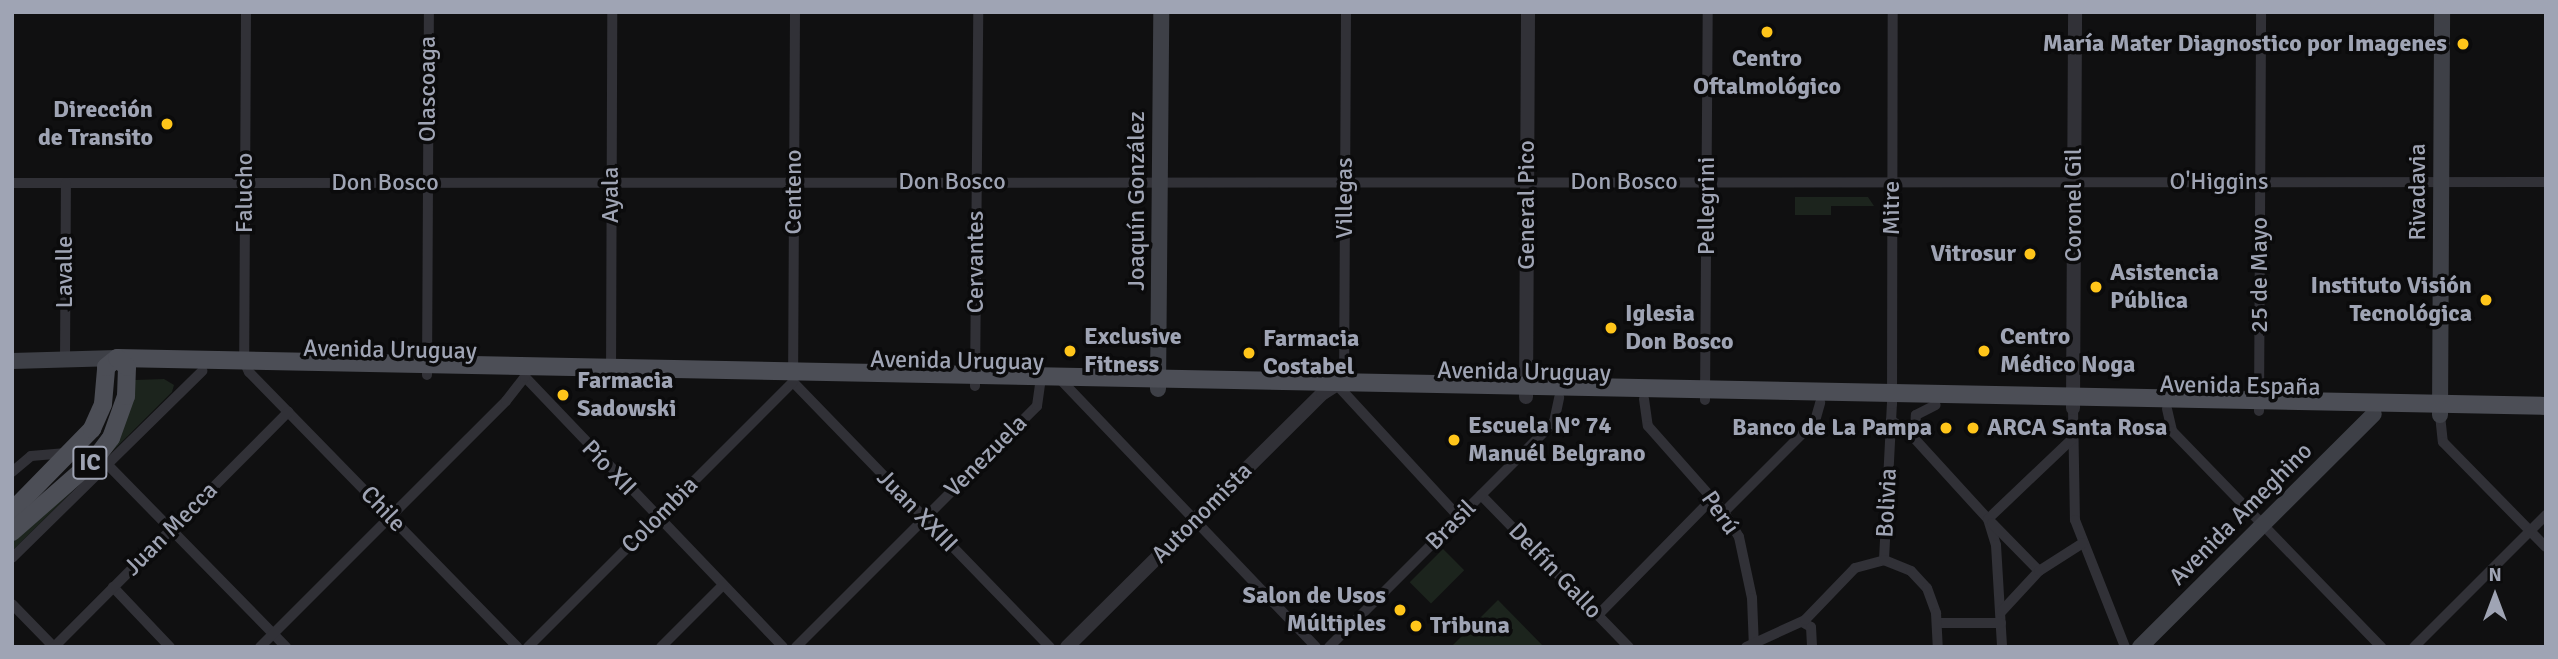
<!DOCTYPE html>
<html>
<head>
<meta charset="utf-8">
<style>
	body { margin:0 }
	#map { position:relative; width:2558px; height:659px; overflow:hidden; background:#101011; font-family:Signika,sans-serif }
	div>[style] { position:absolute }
	.green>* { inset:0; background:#1c241d; transform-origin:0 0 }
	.minor>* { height:10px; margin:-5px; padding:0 5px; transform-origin:5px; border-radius:5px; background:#313137 }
	.tertiary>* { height:14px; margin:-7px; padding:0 7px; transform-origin:7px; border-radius:7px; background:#313137 }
	.secondary>* { height:16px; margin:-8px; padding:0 8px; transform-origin:8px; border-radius:8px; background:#3e4047 }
	.primary>* { height:18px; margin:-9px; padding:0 9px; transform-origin:9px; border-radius:9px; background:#4c4e56 }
	.dots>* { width:19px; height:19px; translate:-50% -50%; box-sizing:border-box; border:4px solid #0b0b0c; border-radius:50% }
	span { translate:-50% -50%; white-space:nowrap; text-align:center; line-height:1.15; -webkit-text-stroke:7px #0b0b0c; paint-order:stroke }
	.shield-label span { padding:2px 5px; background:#0b0b0c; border:2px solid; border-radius:5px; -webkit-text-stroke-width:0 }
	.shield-label { font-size:23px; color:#9fa4b4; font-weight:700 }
	.poi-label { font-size:24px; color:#9fa4b4; font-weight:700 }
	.right { translate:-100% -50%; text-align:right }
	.left { translate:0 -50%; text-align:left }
	.street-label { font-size:24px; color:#9fa4b4 }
	.frame { position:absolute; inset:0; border:14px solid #9fa4b4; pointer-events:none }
	.north { position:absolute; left:2460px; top:561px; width:70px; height:70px; -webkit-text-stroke:5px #0b0b0c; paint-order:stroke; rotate:0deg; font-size:19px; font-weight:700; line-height:28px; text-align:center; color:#9fa4b4 }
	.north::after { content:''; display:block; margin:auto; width:24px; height:32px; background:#9fa4b4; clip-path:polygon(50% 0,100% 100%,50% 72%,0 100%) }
</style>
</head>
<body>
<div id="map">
	<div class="green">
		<div style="clip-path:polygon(1795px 197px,1868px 197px,1874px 206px,1831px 206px,1831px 215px,1795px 215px)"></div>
		<div style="clip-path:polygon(164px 379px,174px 385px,172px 392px,12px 551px,12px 539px,99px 462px,135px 380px)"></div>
		<div style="left:1443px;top:549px;width:30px;height:47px;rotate:45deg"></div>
		<div style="clip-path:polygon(1498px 600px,1544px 647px,1451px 647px)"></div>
	</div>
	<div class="minor">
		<div style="left:246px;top:12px;width:349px;rotate:90.3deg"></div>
		<div style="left:244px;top:361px;width:12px;rotate:66deg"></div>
		<div style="left:249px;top:372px;width:384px;rotate:45.7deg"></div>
		<div style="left:795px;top:12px;width:370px;rotate:90.3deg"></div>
		<div style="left:793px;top:382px;width:369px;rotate:45.9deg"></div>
		<div style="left:1346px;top:12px;width:360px;rotate:90.3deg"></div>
		<div style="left:1344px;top:372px;width:15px;rotate:113deg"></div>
		<div style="left:1338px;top:386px;width:178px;rotate:47.3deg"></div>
		<div style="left:12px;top:183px;width:2534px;rotate:-0.02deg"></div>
		<div style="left:65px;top:362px;width:179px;rotate:-89.7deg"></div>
		<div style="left:427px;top:375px;width:363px;rotate:-89.7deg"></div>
		<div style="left:525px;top:377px;width:373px;rotate:46.3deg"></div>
		<div style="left:1058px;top:377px;width:373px;rotate:46.3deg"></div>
		<div style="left:611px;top:379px;width:367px;rotate:-89.8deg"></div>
		<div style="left:975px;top:386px;width:374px;rotate:-89.5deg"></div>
		<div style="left:1644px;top:399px;width:27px;rotate:82deg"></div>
		<div style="left:1648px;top:426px;width:115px;rotate:48.5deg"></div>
		<div style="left:1724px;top:512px;width:29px;rotate:59deg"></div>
		<div style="left:1739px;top:537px;width:62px;rotate:78deg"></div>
		<div style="left:1752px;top:598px;width:49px;rotate:87.7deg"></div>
		<div style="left:1705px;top:400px;width:388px;rotate:-89.6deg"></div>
		<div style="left:2073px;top:408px;width:112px;rotate:89deg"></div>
		<div style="left:2075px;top:520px;width:136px;rotate:68.5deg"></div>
		<div style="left:2167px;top:409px;width:23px;rotate:77deg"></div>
		<div style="left:2172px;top:431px;width:301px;rotate:45.9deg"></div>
		<div style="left:2259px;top:411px;width:399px;rotate:-89.7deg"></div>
		<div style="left:2440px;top:415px;width:27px;rotate:84deg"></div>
		<div style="left:2443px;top:442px;width:147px;rotate:45.6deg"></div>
		<div style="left:1891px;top:420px;width:29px;rotate:38deg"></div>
		<div style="left:1914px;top:438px;width:110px;rotate:47.6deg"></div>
		<div style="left:1988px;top:519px;width:27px;rotate:73deg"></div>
		<div style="left:1996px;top:545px;width:102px;rotate:86.6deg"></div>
		<div style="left:1915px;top:438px;width:23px;rotate:-88deg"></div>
		<div style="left:1916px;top:415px;width:22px;rotate:-27deg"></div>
		<div style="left:107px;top:464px;width:256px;rotate:45.6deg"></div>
		<div style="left:12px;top:472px;width:25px;rotate:-40deg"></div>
		<div style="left:31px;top:456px;width:38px;rotate:-5deg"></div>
		<div style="left:1481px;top:495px;width:212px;rotate:45.8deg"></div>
		<div style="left:1724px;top:512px;width:129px;rotate:-45deg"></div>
		<div style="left:1815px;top:421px;width:19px;rotate:-74deg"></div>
		<div style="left:1988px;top:519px;width:117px;rotate:-43.6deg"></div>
		<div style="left:1992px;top:523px;width:67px;rotate:45.6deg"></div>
		<div style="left:12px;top:558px;width:267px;rotate:-44.5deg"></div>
		<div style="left:1884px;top:560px;width:156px;rotate:-87.1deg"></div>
		<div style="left:1892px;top:404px;width:392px;rotate:-89.9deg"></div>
		<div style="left:113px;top:587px;width:83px;rotate:46.5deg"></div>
		<div style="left:12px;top:604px;width:60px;rotate:45.7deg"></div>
		<div style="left:2001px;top:612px;width:56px;rotate:-47.2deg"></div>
		<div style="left:2039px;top:571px;width:52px;rotate:-32.5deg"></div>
		<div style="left:1598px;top:615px;width:163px;rotate:-45.5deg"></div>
		<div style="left:1802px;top:622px;width:10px;rotate:29deg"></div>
		<div style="left:1811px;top:627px;width:20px;rotate:87deg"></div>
		<div style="left:1937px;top:623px;width:64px"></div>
		<div style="left:54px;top:647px;width:332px;rotate:-45.1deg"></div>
		<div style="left:260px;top:647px;width:348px;rotate:-45deg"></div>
		<div style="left:506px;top:401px;width:31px;rotate:-52deg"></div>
		<div style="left:525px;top:377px;width:11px;rotate:-85deg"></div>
		<div style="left:528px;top:647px;width:375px;rotate:-45deg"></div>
		<div style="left:661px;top:647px;width:88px;rotate:-45deg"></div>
		<div style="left:796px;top:647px;width:341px;rotate:-45deg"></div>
		<div style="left:1037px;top:406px;width:29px;rotate:-82deg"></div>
		<div style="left:1329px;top:647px;width:318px;rotate:-45deg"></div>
		<div style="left:1554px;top:422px;width:25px;rotate:-78deg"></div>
		<div style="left:1746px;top:647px;width:65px;rotate:-24.6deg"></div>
		<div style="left:1805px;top:620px;width:72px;rotate:-46.1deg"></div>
		<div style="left:1855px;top:568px;width:30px;rotate:-15deg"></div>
		<div style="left:1884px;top:560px;width:29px;rotate:22deg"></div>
		<div style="left:1911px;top:571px;width:23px;rotate:47deg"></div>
		<div style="left:1927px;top:588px;width:27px;rotate:70deg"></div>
		<div style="left:1936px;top:613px;width:34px;rotate:87deg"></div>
		<div style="left:2414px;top:647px;width:187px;rotate:-45deg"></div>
	</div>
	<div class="tertiary">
		<div style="left:1526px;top:397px;width:385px;rotate:-89.7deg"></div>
		<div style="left:2073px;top:408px;width:396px;rotate:-89.7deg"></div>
		<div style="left:1067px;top:647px;width:361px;rotate:-44.8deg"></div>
		<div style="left:1323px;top:393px;width:19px;rotate:-32deg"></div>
	</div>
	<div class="secondary">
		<div style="left:12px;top:361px;width:105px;rotate:-1.6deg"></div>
		<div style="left:1158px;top:389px;width:377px;rotate:-89.5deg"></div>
		<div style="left:2440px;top:415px;width:403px;rotate:-89.7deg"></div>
		<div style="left:2140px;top:647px;width:330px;rotate:-44.9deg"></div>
	</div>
	<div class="primary">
		<div style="left:12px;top:511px;width:115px;rotate:-45.7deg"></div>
		<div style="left:92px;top:429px;width:27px;rotate:-66deg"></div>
		<div style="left:103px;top:404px;width:37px;rotate:-85deg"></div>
		<div style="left:106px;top:367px;width:14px;rotate:-39deg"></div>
		<div style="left:117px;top:358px;width:2429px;rotate:1.13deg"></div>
		<div style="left:12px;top:532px;width:111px;rotate:-41.3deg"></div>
		<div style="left:95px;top:459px;width:26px;rotate:-53deg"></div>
		<div style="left:111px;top:438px;width:45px;rotate:-70.3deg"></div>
		<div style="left:126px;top:396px;width:29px;rotate:-88deg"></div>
		<div style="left:127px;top:367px;width:13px;rotate:-138deg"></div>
	</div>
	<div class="dots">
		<div style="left:1767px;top:32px;background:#ffc51a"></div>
		<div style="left:2463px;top:44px;background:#ffc51a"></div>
		<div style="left:167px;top:124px;background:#ffc51a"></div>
		<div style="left:2030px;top:254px;background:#ffc51a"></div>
		<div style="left:2096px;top:287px;background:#ffc51a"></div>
		<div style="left:2486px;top:300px;background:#ffc51a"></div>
		<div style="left:1611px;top:328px;background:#ffc51a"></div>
		<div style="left:1070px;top:351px;background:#ffc51a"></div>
		<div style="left:1984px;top:351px;background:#ffc51a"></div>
		<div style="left:1249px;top:353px;background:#ffc51a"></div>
		<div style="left:563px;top:395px;background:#ffc51a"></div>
		<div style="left:1946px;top:428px;background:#ffc51a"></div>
		<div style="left:1973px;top:428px;background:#ffc51a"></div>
		<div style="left:1454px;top:440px;background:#ffc51a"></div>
		<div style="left:1400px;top:610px;background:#ffc51a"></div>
		<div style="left:1416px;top:626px;background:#ffc51a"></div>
	</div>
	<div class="shield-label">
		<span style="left:90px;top:463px">IC</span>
	</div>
	<div class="poi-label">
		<span class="right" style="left:2447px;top:44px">María Mater Diagnostico por Imagenes</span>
		<span style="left:1767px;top:73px">Centro<br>Oftalmológico</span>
		<span class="right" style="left:153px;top:124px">Dirección<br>de Transito</span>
		<span class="right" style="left:2016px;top:254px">Vitrosur</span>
		<span class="left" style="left:2110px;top:287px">Asistencia<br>Pública</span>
		<span class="right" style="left:2472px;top:300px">Instituto Visión<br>Tecnológica</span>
		<span class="left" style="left:1625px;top:328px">Iglesia<br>Don Bosco</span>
		<span class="left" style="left:1084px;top:351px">Exclusive<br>Fitness</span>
		<span class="left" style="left:2000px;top:351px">Centro<br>Médico Noga</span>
		<span class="left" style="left:1263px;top:353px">Farmacia<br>Costabel</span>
		<span class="left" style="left:577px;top:395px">Farmacia<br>Sadowski</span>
		<span class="left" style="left:1468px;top:440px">Escuela N° 74<br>Manuél Belgrano</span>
		<span class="right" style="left:1932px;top:428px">Banco de La Pampa</span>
		<span class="left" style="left:1987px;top:428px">ARCA Santa Rosa</span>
		<span class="right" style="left:1386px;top:610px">Salon de Usos<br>Múltiples</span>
		<span class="left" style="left:1430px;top:626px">Tribuna</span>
	</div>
	<div class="street-label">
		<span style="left:428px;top:89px;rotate:-90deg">Olascoaga</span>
		<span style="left:952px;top:182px">Don Bosco</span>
		<span style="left:1624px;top:182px">Don Bosco</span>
		<span style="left:2219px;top:182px">O'Higgins</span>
		<span style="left:385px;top:183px">Don Bosco</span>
		<span style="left:794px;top:192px;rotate:-90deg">Centeno</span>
		<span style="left:2418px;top:192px;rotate:-90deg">Rivadavia</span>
		<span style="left:245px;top:193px;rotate:-90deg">Falucho</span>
		<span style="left:611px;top:195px;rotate:-90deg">Ayala</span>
		<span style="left:1345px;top:198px;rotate:-90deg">Villegas</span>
		<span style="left:1137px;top:201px;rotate:-90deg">Joaquín González</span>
		<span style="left:1527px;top:205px;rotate:-90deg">General Pico</span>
		<span style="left:2074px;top:205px;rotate:-90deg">Coronel Gil</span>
		<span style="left:1707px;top:206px;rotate:-90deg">Pellegrini</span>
		<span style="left:1892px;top:208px;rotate:-90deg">Mitre</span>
		<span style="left:976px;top:262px;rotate:-90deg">Cervantes</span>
		<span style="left:65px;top:272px;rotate:-90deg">Lavalle</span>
		<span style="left:2260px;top:275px;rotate:-90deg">25 de Mayo</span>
		<span style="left:390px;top:350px;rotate:1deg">Avenida Uruguay</span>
		<span style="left:957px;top:361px;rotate:1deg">Avenida Uruguay</span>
		<span style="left:1524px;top:372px;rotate:1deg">Avenida Uruguay</span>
		<span style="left:2240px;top:386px;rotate:1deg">Avenida España</span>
		<span style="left:986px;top:456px;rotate:-45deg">Venezuela</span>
		<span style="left:609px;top:468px;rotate:46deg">Pío XII</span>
		<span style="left:1887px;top:503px;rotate:-87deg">Bolivia</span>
		<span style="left:383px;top:509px;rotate:46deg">Chile</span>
		<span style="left:917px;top:511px;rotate:46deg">Juan XXIII</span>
		<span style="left:1202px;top:513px;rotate:-45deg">Autonomista</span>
		<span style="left:1720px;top:513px;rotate:55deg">Perú</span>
		<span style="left:2241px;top:514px;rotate:-45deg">Avenida Ameghino</span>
		<span style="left:660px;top:515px;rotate:-45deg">Colombia</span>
		<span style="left:1451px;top:525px;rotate:-45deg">Brasil</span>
		<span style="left:171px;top:529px;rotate:-45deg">Juan Mecca</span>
		<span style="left:1555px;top:571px;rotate:46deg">Delfín Gallo</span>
	</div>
	<div class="frame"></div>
	<div class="north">N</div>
</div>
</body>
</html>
